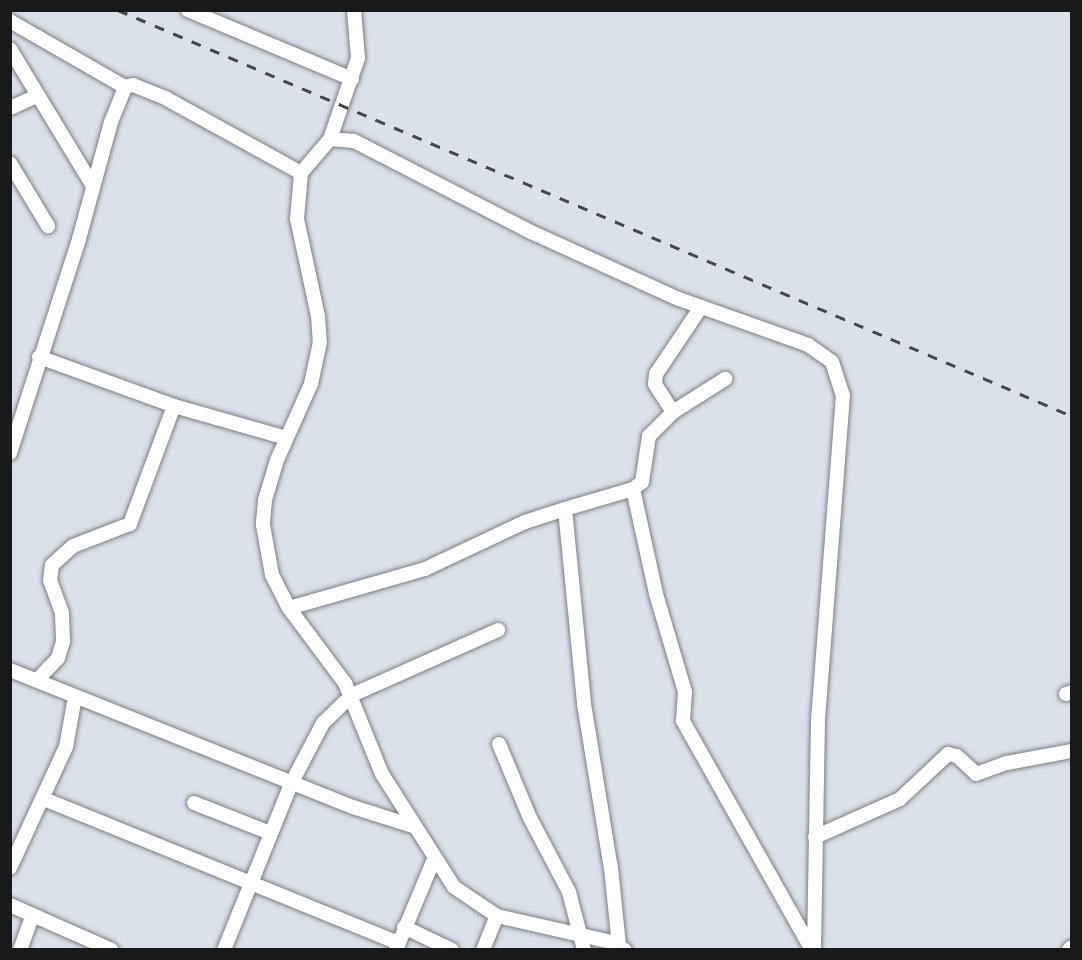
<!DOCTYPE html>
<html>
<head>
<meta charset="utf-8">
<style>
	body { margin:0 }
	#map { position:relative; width:1082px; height:960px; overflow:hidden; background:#dbe1e8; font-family:Helvetica,sans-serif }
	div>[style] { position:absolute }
	.roads { filter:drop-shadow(0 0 2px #797e84) drop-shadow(0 0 2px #797e84) }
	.street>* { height:14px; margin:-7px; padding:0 7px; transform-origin:7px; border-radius:7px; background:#fff }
	.secondary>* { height:18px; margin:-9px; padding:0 9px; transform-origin:9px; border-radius:9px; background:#fff }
	.rail>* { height:3px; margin-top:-1.5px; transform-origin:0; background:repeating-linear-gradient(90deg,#45484b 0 10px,transparent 0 20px) }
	span { translate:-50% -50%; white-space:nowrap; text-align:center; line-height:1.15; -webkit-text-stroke:6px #e8eef5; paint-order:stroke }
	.frame { position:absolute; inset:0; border:12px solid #17191b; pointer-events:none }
</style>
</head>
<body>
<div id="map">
	<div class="roads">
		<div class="street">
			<div style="left:188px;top:10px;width:178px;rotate:22.8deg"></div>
			<div style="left:10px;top:21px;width:133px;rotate:29.9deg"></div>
			<div style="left:10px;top:49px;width:160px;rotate:58.8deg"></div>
			<div style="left:10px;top:108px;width:30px;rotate:-24deg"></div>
			<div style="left:330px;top:139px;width:86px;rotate:-70.9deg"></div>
			<div style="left:358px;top:58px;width:48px;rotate:-94.8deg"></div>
			<div style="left:10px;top:163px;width:74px;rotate:58.9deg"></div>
			<div style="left:301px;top:173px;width:45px;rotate:-49.5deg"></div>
			<div style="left:330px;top:139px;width:24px;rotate:5deg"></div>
			<div style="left:354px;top:141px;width:199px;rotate:27.2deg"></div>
			<div style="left:531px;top:232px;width:162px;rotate:24.4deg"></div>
			<div style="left:679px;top:299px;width:137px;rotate:19.6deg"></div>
			<div style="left:808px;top:345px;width:29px;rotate:35deg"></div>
			<div style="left:832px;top:362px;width:35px;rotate:72deg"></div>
			<div style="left:843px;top:395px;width:326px;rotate:94.4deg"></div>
			<div style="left:818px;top:720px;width:230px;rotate:91deg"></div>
			<div style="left:39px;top:357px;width:144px;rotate:19.9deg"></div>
			<div style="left:174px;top:406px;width:116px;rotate:15.9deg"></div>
			<div style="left:673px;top:412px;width:62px;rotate:-32.4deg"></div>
			<div style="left:10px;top:453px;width:225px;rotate:-72.1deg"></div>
			<div style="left:79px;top:239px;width:121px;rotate:-74.7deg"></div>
			<div style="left:111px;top:122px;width:38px;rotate:-68deg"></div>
			<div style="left:125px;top:87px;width:8px;rotate:-14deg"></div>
			<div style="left:133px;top:85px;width:37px;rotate:22deg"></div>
			<div style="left:167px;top:99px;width:153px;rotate:28.9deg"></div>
			<div style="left:301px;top:173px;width:46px;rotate:95deg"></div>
			<div style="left:297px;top:219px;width:99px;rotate:77.8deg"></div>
			<div style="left:318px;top:316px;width:26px;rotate:86deg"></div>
			<div style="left:320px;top:342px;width:43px;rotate:102.1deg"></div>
			<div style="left:311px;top:384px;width:83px;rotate:114.1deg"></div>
			<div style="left:277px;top:460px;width:42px;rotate:106.7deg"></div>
			<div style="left:265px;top:500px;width:25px;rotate:95deg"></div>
			<div style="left:263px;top:525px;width:51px;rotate:79.8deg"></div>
			<div style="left:272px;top:575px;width:37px;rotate:63deg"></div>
			<div style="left:289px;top:608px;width:94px;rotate:53.3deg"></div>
			<div style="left:345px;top:683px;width:98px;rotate:67.9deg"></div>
			<div style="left:382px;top:774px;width:134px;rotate:57.5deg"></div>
			<div style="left:454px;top:887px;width:52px;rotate:34deg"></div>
			<div style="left:497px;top:916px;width:117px;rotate:12.8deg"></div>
			<div style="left:611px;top:942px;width:16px;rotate:30deg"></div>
			<div style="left:633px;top:489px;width:107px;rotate:77.6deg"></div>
			<div style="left:656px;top:594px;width:102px;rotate:73.5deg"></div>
			<div style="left:685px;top:692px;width:29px;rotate:94deg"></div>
			<div style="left:683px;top:721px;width:263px;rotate:60.6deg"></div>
			<div style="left:565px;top:509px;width:71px;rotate:-16.4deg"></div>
			<div style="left:633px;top:489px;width:11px;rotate:-38deg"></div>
			<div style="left:642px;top:482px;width:47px;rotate:-81.3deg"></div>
			<div style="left:649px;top:436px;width:34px;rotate:-45deg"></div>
			<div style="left:673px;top:412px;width:33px;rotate:-123deg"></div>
			<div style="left:655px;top:384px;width:10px;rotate:-84deg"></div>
			<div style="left:656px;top:374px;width:81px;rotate:-56.1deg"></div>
			<div style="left:289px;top:608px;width:141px;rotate:-16deg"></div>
			<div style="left:425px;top:569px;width:110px;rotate:-25.2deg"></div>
			<div style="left:525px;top:522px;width:42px;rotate:-18deg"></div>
			<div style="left:565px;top:509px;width:196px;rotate:84.4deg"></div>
			<div style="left:584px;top:704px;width:166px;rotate:80.7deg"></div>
			<div style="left:611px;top:868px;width:77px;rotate:84.1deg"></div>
			<div style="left:10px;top:670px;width:369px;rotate:21.8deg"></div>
			<div style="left:353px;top:807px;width:63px;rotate:17.6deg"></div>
			<div style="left:37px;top:680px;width:30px;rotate:-46deg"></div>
			<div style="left:58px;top:658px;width:17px;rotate:-73deg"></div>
			<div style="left:63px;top:642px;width:29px;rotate:-92deg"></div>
			<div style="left:62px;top:613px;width:35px;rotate:-110deg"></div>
			<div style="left:50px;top:580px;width:15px;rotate:-82deg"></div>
			<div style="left:52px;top:565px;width:28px;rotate:-42deg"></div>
			<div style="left:73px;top:546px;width:61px;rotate:-21.1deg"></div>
			<div style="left:130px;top:524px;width:126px;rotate:-69.6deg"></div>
			<div style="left:1066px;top:694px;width:6px;rotate:-18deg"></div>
			<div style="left:499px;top:744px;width:80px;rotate:67.3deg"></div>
			<div style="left:530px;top:818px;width:84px;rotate:62.2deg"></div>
			<div style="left:569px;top:892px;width:60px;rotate:75.5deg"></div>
			<div style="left:44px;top:799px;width:382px;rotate:22.1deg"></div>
			<div style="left:194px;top:803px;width:82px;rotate:21.5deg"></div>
			<div style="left:815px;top:837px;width:93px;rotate:-24.1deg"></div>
			<div style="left:900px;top:799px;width:66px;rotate:-43.2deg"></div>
			<div style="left:948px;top:754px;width:9px;rotate:13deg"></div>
			<div style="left:957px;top:756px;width:26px;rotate:43deg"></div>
			<div style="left:976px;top:774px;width:33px;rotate:-20deg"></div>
			<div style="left:1007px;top:763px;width:66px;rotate:-10.5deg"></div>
			<div style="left:10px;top:868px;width:133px;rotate:-65.2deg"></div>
			<div style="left:66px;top:747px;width:51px;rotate:-79.8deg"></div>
			<div style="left:10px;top:905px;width:111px;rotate:23.8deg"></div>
			<div style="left:404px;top:927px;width:53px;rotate:25.6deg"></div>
			<div style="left:20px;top:950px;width:35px;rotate:-70deg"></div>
			<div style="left:224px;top:950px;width:181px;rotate:-68deg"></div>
			<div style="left:292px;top:782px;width:67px;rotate:-62.3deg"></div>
			<div style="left:323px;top:723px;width:40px;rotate:-44deg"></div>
			<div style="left:352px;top:695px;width:160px;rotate:-24deg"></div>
			<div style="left:396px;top:950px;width:99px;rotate:-67.3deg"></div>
			<div style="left:483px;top:950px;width:37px;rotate:-68deg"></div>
		</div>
		<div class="secondary">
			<div style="left:1071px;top:950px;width:1px;rotate:-45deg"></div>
		</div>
	</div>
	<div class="rail">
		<div style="left:118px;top:10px;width:1037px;rotate:23.05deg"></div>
	</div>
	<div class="frame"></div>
</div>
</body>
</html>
